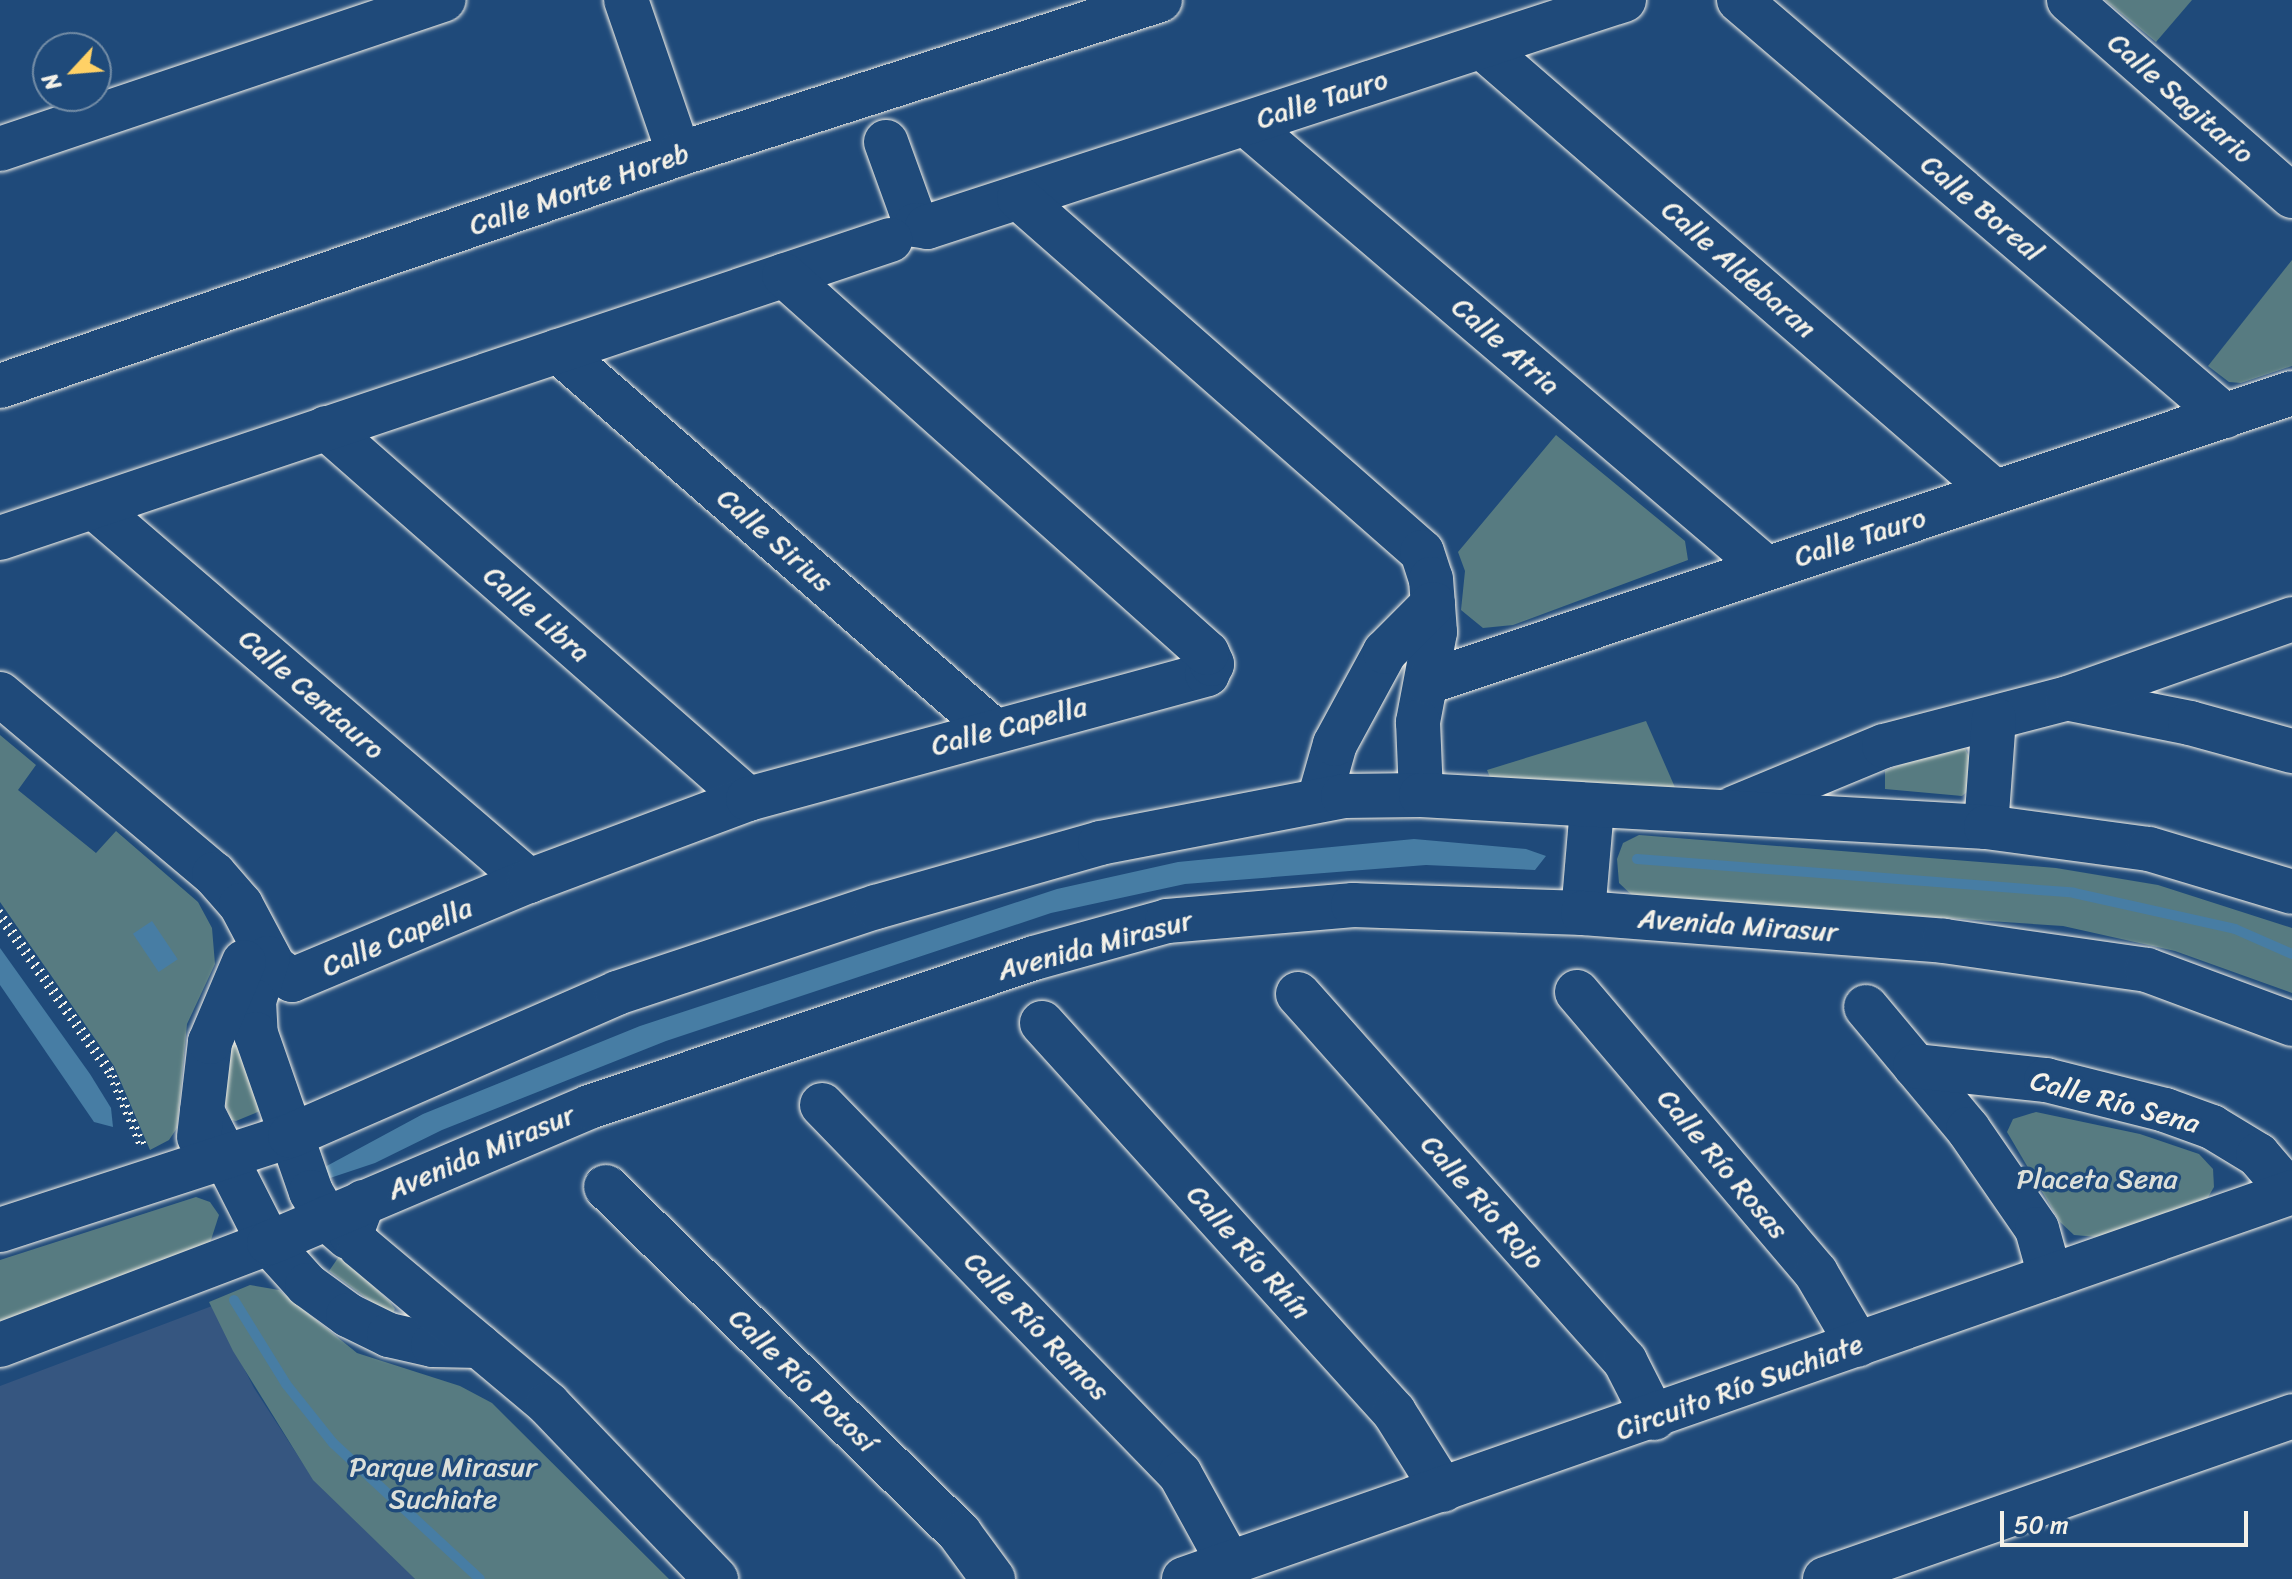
<!DOCTYPE html>
<html>
<head>
<meta charset="utf-8">
<style>
	body { margin:0 }
	#map { position:relative; width:2292px; height:1579px; overflow:hidden; background:#1f4a7a; font-family:Sriracha,sans-serif }
	div>[style] { position:absolute }
	.built>* { inset:0; background:#365680 }
	.green>* { inset:0; background:#577b81 }
	.water>* { inset:0; background:#477da4; transform-origin:0 0 }
	.stream>* { height:10px; margin:-5px; padding:0 5px; transform-origin:5px; border-radius:5px; background:#477da4 }
	.path>* { height:5px; margin-top:-2.5px; transform-origin:0; background:repeating-linear-gradient(90deg,#f4f1e8 0 2px,transparent 0 8px) }
	.roads { filter:drop-shadow(0 0 2px #f4f1e8) drop-shadow(0 0 2px #f4f1e8) }
	.minor>* { height:44px; margin:-22px; padding:0 22px; transform-origin:22px; border-radius:22px; background:#1f4a7a }
	span { translate:-50% -50%; white-space:nowrap; text-align:center; line-height:1.15; -webkit-text-stroke:7px #1f4a7a; paint-order:stroke }
	.street-label { font-size:28px; color:#f4f1e8 }
	.park-label { font-size:28px; color:#dcdfd9 }
	.north { position:absolute; left:32px; top:32px; width:80px; height:80px; box-sizing:border-box; background:#1f4a7a; border:2px solid #748da6; border-radius:50%; rotate:244deg; font-size:22px; font-weight:700; line-height:32px; text-align:center; color:#f4f1e8 }
	.north::after { content:''; display:block; margin:auto; width:28px; height:36px; background:#ffd166; clip-path:polygon(50% 0,100% 100%,50% 72%,0 100%) }
	.scale { position:absolute; left:2000px; top:1511px; width:248px; height:36px; box-sizing:border-box; border:4px solid #f4f1e8; border-top:0; padding-left:10px; font-size:24px; line-height:28px; white-space:nowrap; color:#f4f1e8; -webkit-text-stroke:6px #1f4a7a; paint-order:stroke }
</style>
</head>
<body>
<div id="map">
	<div class="built">
		<div style="clip-path:polygon(212px 1306px,254px 1388px,313px 1479px,415px 1579px,0 1579px,0 1386px)"></div>
	</div>
	<div class="green">
		<div style="clip-path:polygon(2105px 0,2192px 0,2156px 42px)"></div>
		<div style="clip-path:polygon(2292px 260px,2292px 366px,2241px 383px,2229px 382px,2208px 366px)"></div>
		<div style="clip-path:polygon(1556px 435px,1685px 541px,1688px 560px,1513px 625px,1483px 628px,1461px 610px,1465px 571px,1458px 552px)"></div>
		<div style="clip-path:polygon(1646px 721px,1677px 792px,1492px 782px,1487px 770px)"></div>
		<div style="clip-path:polygon(0 735px,36px 765px,18px 790px,96px 853px,116px 831px,198px 902px,212px 928px,215px 964px,187px 1024px,177px 1128px,169px 1140px,150px 1150px,114px 1066px,0 902px)"></div>
		<div style="clip-path:polygon(1953px 744px,1965px 748px,1971px 761px,1968px 791px,1962px 796px,1885px 789px,1885px 771px)"></div>
		<div style="clip-path:polygon(1639px 835px,2056px 868px,2158px 885px,2292px 928px,2292px 993px,2175px 951px,2063px 926px,1634px 897px,1619px 883px,1617px 859px,1623px 843px)"></div>
		<div style="clip-path:polygon(231px 1045px,237px 1045px,260px 1111px,236px 1121px,231px 1120px,224px 1100px)"></div>
		<div style="clip-path:polygon(2036px 1112px,2140px 1134px,2199px 1154px,2213px 1169px,2214px 1187px,2207px 1199px,2097px 1237px,2074px 1235px,2060px 1222px,2007px 1132px,2013px 1119px)"></div>
		<div style="clip-path:polygon(196px 1197px,210px 1202px,219px 1215px,210px 1243px,0 1322px,0 1260px)"></div>
		<div style="clip-path:polygon(340px 1255px,390px 1302px,395px 1309px,391px 1316px,329px 1271px)"></div>
		<div style="clip-path:polygon(250px 1285px,279px 1290px,357px 1353px,460px 1386px,492px 1403px,669px 1579px,415px 1579px,313px 1480px,233px 1351px,209px 1302px)"></div>
	</div>
	<div class="water">
		<div style="clip-path:polygon(1414px 839px,1526px 849px,1546px 856px,1535px 870px,1426px 865px,1185px 884px,1051px 913px,666px 1041px,442px 1130px,375px 1163px,327px 1179px,323px 1168px,423px 1114px,640px 1026px,1057px 889px,1178px 862px)"></div>
		<div style="left:152px;top:921px;width:46px;height:23px;rotate:56deg"></div>
		<div style="clip-path:polygon(0 948px,90px 1074px,111px 1108px,113px 1127px,94px 1122px,0 985px)"></div>
	</div>
	<div class="stream">
		<div style="left:1637px;top:859px;width:438px;rotate:4.4deg"></div>
		<div style="left:2074px;top:893px;width:165px;rotate:12.6deg"></div>
		<div style="left:2235px;top:929px;width:62px;rotate:23.7deg"></div>
		<div style="left:234px;top:1300px;width:99px;rotate:58.2deg"></div>
		<div style="left:286px;top:1384px;width:75px;rotate:51.5deg"></div>
		<div style="left:333px;top:1443px;width:200px;rotate:42.8deg"></div>
	</div>
	<div class="path">
		<div style="left:0;top:910px;width:193px;rotate:54.9deg"></div>
		<div style="left:111px;top:1068px;width:85px;rotate:66.4deg"></div>
		<div style="left:0;top:920px;width:189px;rotate:54.9deg"></div>
		<div style="left:109px;top:1075px;width:75px;rotate:66.5deg"></div>
	</div>
	<div class="roads">
		<div class="minor">
			<div style="left:626px;top:0;width:163px;rotate:71deg"></div>
			<div style="left:1739px;top:0;width:640px;rotate:40.56deg"></div>
			<div style="left:2069px;top:0;width:297px;rotate:41.3deg"></div>
			<div style="left:1482px;top:47px;width:679px;rotate:40.94deg"></div>
			<div style="left:1246px;top:124px;width:684px;rotate:40.49deg"></div>
			<div style="left:886px;top:142px;width:88px;rotate:70.1deg"></div>
			<div style="left:916px;top:225px;width:11px;rotate:10deg"></div>
			<div style="left:927px;top:227px;width:733px;rotate:-18.04deg"></div>
			<div style="left:0;top:149px;width:468px;rotate:-18.6deg"></div>
			<div style="left:1019px;top:198px;width:536px;rotate:41.3deg"></div>
			<div style="left:1422px;top:552px;width:28px;rotate:72deg"></div>
			<div style="left:1431px;top:579px;width:53px;rotate:85.7deg"></div>
			<div style="left:1435px;top:632px;width:92px;rotate:100.7deg"></div>
			<div style="left:1418px;top:722px;width:73px;rotate:87.6deg"></div>
			<div style="left:558px;top:351px;width:576px;rotate:41.05deg"></div>
			<div style="left:0;top:386px;width:718px;rotate:-18.86deg"></div>
			<div style="left:679px;top:154px;width:505px;rotate:-17.75deg"></div>
			<div style="left:326px;top:428px;width:562px;rotate:41.32deg"></div>
			<div style="left:94px;top:507px;width:574px;rotate:40.69deg"></div>
			<div style="left:0;top:538px;width:939px;rotate:-18.51deg"></div>
			<div style="left:1428px;top:682px;width:911px;rotate:-18.49deg"></div>
			<div style="left:0;top:694px;width:280px;rotate:40.1deg"></div>
			<div style="left:214px;top:874px;width:41px;rotate:48.9deg"></div>
			<div style="left:241px;top:905px;width:70px;rotate:62deg"></div>
			<div style="left:274px;top:967px;width:22px;rotate:36deg"></div>
			<div style="left:292px;top:980px;width:257px;rotate:-22.7deg"></div>
			<div style="left:529px;top:881px;width:234px;rotate:-20.5deg"></div>
			<div style="left:748px;top:799px;width:476px;rotate:-15.2deg"></div>
			<div style="left:1207px;top:674px;width:11px;rotate:-63deg"></div>
			<div style="left:1212px;top:664px;width:12px;rotate:-114deg"></div>
			<div style="left:1207px;top:653px;width:567px;rotate:-138.22deg"></div>
			<div style="left:2070px;top:699px;width:122px;rotate:11.3deg"></div>
			<div style="left:2190px;top:723px;width:106px;rotate:15.4deg"></div>
			<div style="left:1319px;top:800px;width:58px;rotate:-74.1deg"></div>
			<div style="left:1335px;top:744px;width:105px;rotate:-61.5deg"></div>
			<div style="left:1385px;top:652px;width:68px;rotate:-45deg"></div>
			<div style="left:1734px;top:808px;width:162px;rotate:-22.5deg"></div>
			<div style="left:1884px;top:746px;width:190px;rotate:-14.6deg"></div>
			<div style="left:2068px;top:698px;width:238px;rotate:-19.4deg"></div>
			<div style="left:1986px;top:827px;width:109px;rotate:-85.8deg"></div>
			<div style="left:1583px;top:913px;width:106px;rotate:-85.1deg"></div>
			<div style="left:268px;top:958px;width:45px;rotate:108deg"></div>
			<div style="left:254px;top:1001px;width:33px;rotate:87deg"></div>
			<div style="left:256px;top:1034px;width:167px;rotate:70.8deg"></div>
			<div style="left:311px;top:1192px;width:30px;rotate:60deg"></div>
			<div style="left:326px;top:1218px;width:29px;rotate:41deg"></div>
			<div style="left:1577px;top:992px;width:369px;rotate:49.6deg"></div>
			<div style="left:1816px;top:1273px;width:83px;rotate:59.7deg"></div>
			<div style="left:1298px;top:994px;width:492px;rotate:48.3deg"></div>
			<div style="left:1625px;top:1361px;width:64px;rotate:63deg"></div>
			<div style="left:1866px;top:1007px;width:159px;rotate:50.1deg"></div>
			<div style="left:1968px;top:1129px;width:121px;rotate:55.4deg"></div>
			<div style="left:2037px;top:1229px;width:49px;rotate:74.5deg"></div>
			<div style="left:1042px;top:1023px;width:525px;rotate:47.86deg"></div>
			<div style="left:1394px;top:1412px;width:92px;rotate:57.9deg"></div>
			<div style="left:1915px;top:1066px;width:132px;rotate:6.1deg"></div>
			<div style="left:2046px;top:1080px;width:123px;rotate:14.1deg"></div>
			<div style="left:2165px;top:1110px;width:50px;rotate:19.9deg"></div>
			<div style="left:2212px;top:1127px;width:54px;rotate:31.3deg"></div>
			<div style="left:2258px;top:1155px;width:49px;rotate:49.1deg"></div>
			<div style="left:822px;top:1105px;width:514px;rotate:45.87deg"></div>
			<div style="left:1180px;top:1474px;width:102px;rotate:61.2deg"></div>
			<div style="left:202px;top:1111px;width:148px;rotate:63.1deg"></div>
			<div style="left:269px;top:1243px;width:57px;rotate:47.9deg"></div>
			<div style="left:307px;top:1285px;width:51px;rotate:36.2deg"></div>
			<div style="left:348px;top:1315px;width:46px;rotate:26deg"></div>
			<div style="left:389px;top:1335px;width:45px;rotate:12.8deg"></div>
			<div style="left:433px;top:1345px;width:46px;rotate:1.2deg"></div>
			<div style="left:199px;top:1137px;width:96px;rotate:-83.4deg"></div>
			<div style="left:210px;top:1042px;width:87px;rotate:-67deg"></div>
			<div style="left:606px;top:1187px;width:496px;rotate:44.4deg"></div>
			<div style="left:960px;top:1534px;width:56px;rotate:53.7deg"></div>
			<div style="left:363px;top:1202px;width:34px;rotate:111deg"></div>
			<div style="left:351px;top:1234px;width:15px;rotate:53deg"></div>
			<div style="left:360px;top:1246px;width:246px;rotate:40deg"></div>
			<div style="left:548px;top:1404px;width:243px;rotate:46.2deg"></div>
			<div style="left:0;top:1230px;width:305px;rotate:-18deg"></div>
			<div style="left:290px;top:1136px;width:357px;rotate:-23.6deg"></div>
			<div style="left:617px;top:993px;width:273px;rotate:-18.4deg"></div>
			<div style="left:876px;top:907px;width:233px;rotate:-15.9deg"></div>
			<div style="left:1100px;top:843px;width:248px;rotate:-10.9deg"></div>
			<div style="left:1343px;top:796px;width:78px;rotate:-0.7deg"></div>
			<div style="left:1421px;top:795px;width:566px;rotate:3.24deg"></div>
			<div style="left:1986px;top:827px;width:164px;rotate:7.7deg"></div>
			<div style="left:2149px;top:849px;width:149px;rotate:16.7deg"></div>
			<div style="left:0;top:1345px;width:288px;rotate:-20.8deg"></div>
			<div style="left:269px;top:1243px;width:348px;rotate:-23deg"></div>
			<div style="left:589px;top:1107px;width:469px;rotate:-18.5deg"></div>
			<div style="left:1034px;top:958px;width:138px;rotate:-15.5deg"></div>
			<div style="left:1167px;top:921px;width:187px;rotate:-4.9deg"></div>
			<div style="left:1353px;top:905px;width:230px;rotate:2deg"></div>
			<div style="left:1583px;top:913px;width:362px;rotate:4.4deg"></div>
			<div style="left:1944px;top:941px;width:205px;rotate:8.1deg"></div>
			<div style="left:2147px;top:970px;width:155px;rotate:20.4deg"></div>
			<div style="left:1184px;top:1579px;width:1174px;rotate:-19.25deg"></div>
			<div style="left:1825px;top:1579px;width:495px;rotate:-19.2deg"></div>
		</div>
	</div>
	<div class="street-label">
		<span style="left:2181px;top:98px;rotate:41deg">Calle Sagitario</span>
		<span style="left:1322px;top:99px;rotate:-18deg">Calle Tauro</span>
		<span style="left:579px;top:189px;rotate:-19deg">Calle Monte Horeb</span>
		<span style="left:1982px;top:208px;rotate:40deg">Calle Boreal</span>
		<span style="left:1739px;top:269px;rotate:41deg">Calle Aldebaran</span>
		<span style="left:1506px;top:346px;rotate:41deg">Calle Atria</span>
		<span style="left:1860px;top:537px;rotate:-18deg">Calle Tauro</span>
		<span style="left:775px;top:540px;rotate:41deg">Calle Sirius</span>
		<span style="left:537px;top:614px;rotate:41deg">Calle Libra</span>
		<span style="left:312px;top:694px;rotate:41deg">Calle Centauro</span>
		<span style="left:1009px;top:726px;rotate:-15deg">Calle Capella</span>
		<span style="left:1738px;top:925px;rotate:4deg">Avenida Mirasur</span>
		<span style="left:397px;top:937px;rotate:-23deg">Calle Capella</span>
		<span style="left:1095px;top:945px;rotate:-15deg">Avenida Mirasur</span>
		<span style="left:2115px;top:1102px;rotate:15deg">Calle Río Sena</span>
		<span style="left:481px;top:1152px;rotate:-23deg">Avenida Mirasur</span>
		<span style="left:1723px;top:1164px;rotate:50deg">Calle Río Rosas</span>
		<span style="left:1483px;top:1202px;rotate:48deg">Calle Río Rojo</span>
		<span style="left:1249px;top:1252px;rotate:48deg">Calle Río Rhín</span>
		<span style="left:1037px;top:1326px;rotate:46deg">Calle Río Ramos</span>
		<span style="left:803px;top:1380px;rotate:44deg">Calle Río Potosí</span>
		<span style="left:1739px;top:1387px;rotate:-20deg">Circuito Río Suchiate</span>
	</div>
	<div class="park-label">
		<span style="left:2097px;top:1179px">Placeta Sena</span>
		<span style="left:443px;top:1483px">Parque Mirasur<br>Suchiate</span>
	</div>
	<div class="north">N</div>
	<div class="scale">50 m</div>
</div>
</body>
</html>
